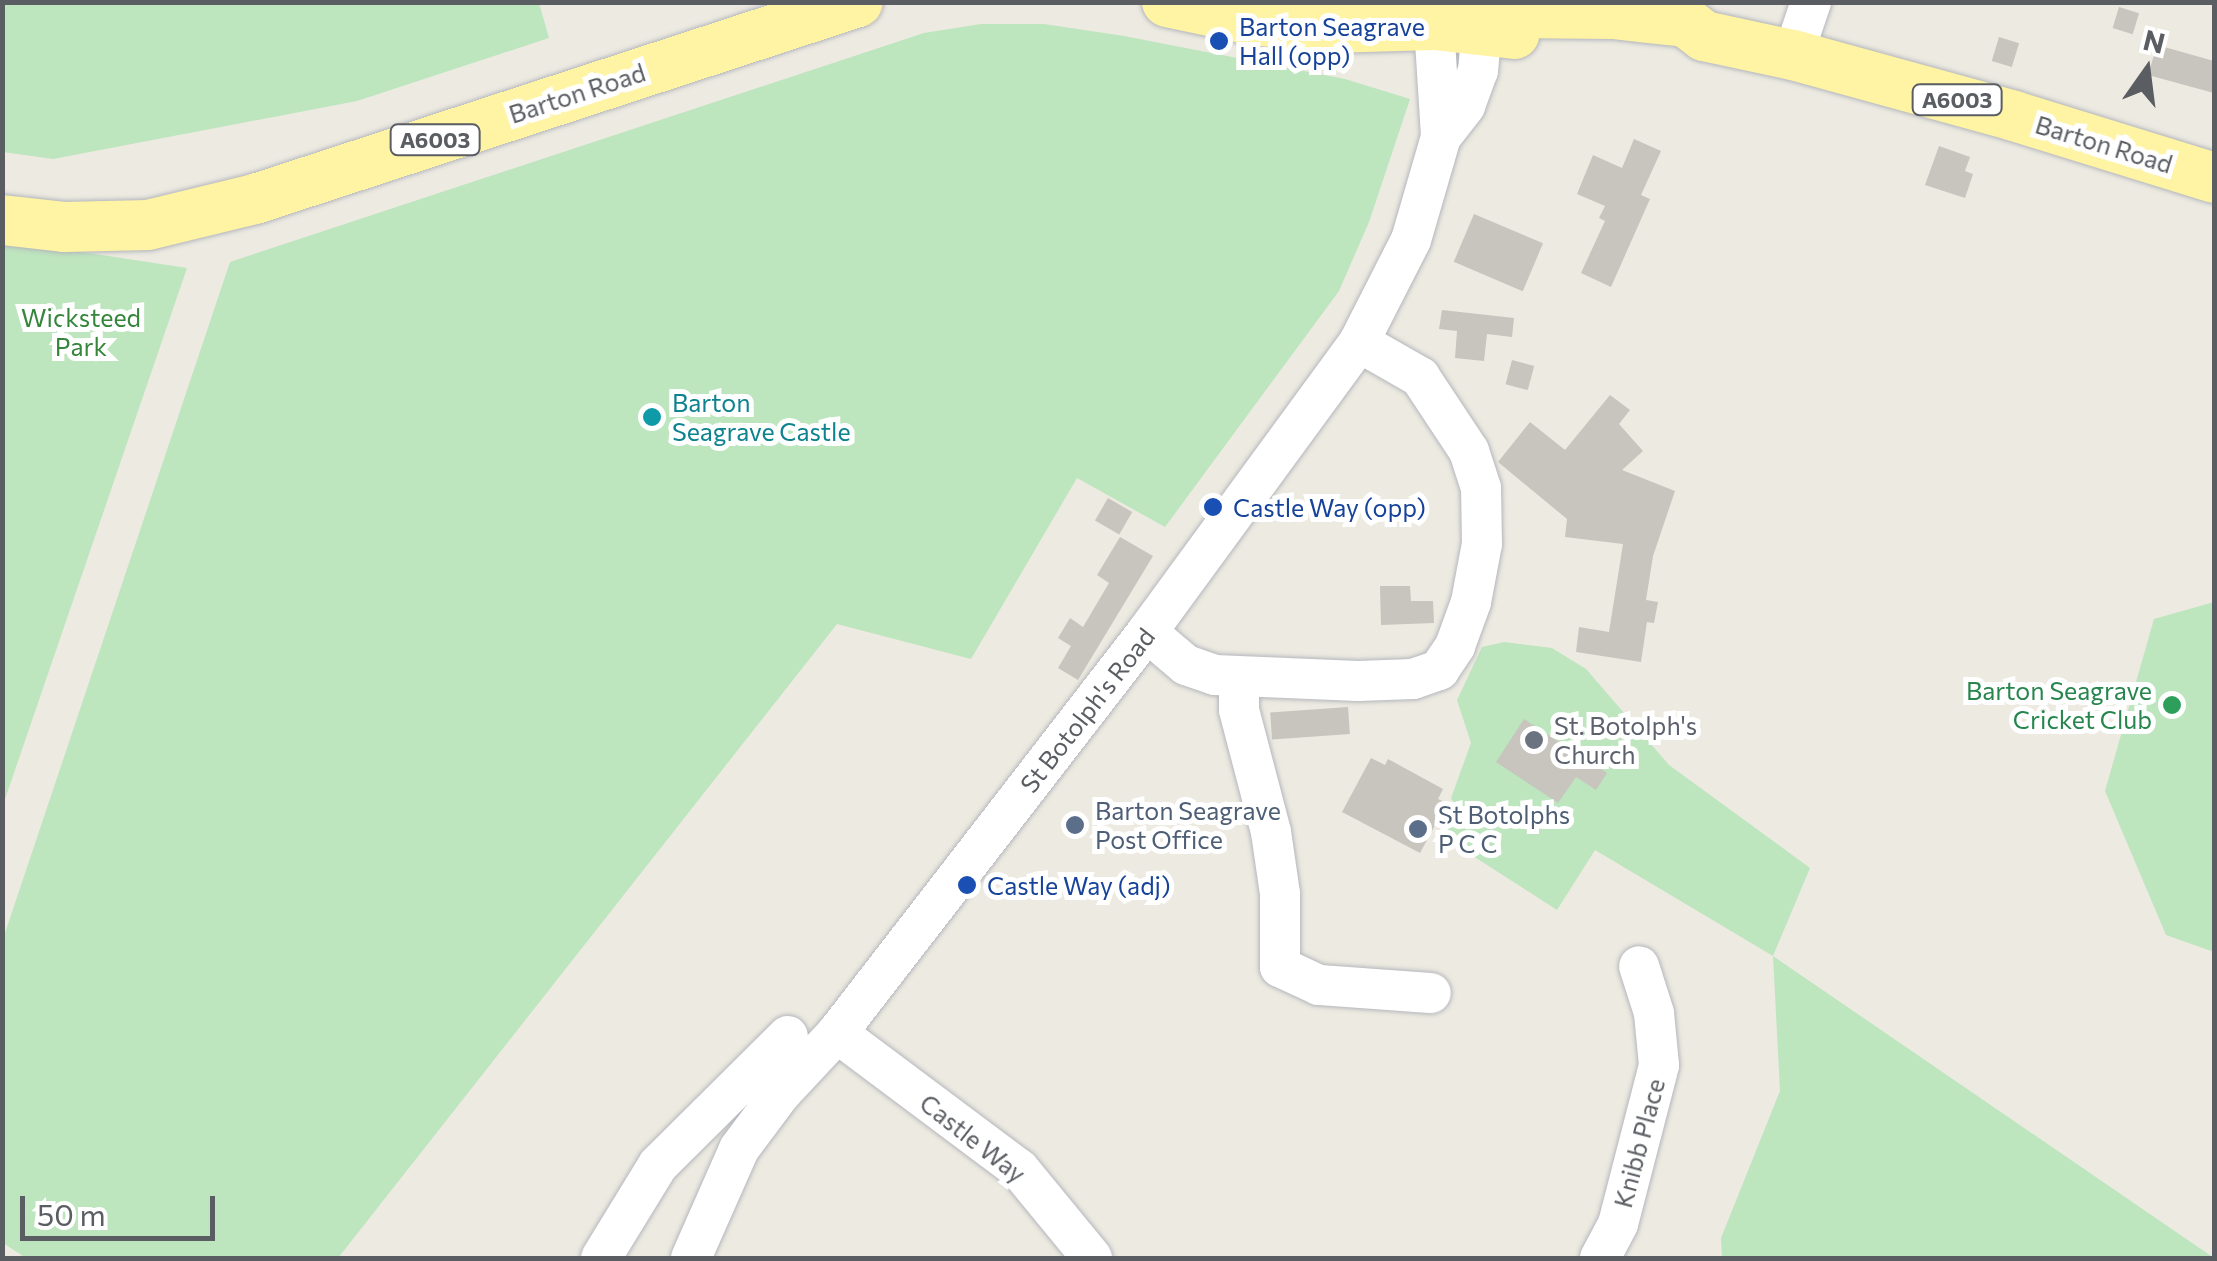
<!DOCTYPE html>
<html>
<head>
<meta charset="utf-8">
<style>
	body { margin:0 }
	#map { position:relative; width:2217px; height:1261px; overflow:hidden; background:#edeae1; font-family:Commissioner,sans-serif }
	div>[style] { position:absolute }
	.green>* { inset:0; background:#bde5be }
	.building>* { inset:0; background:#c8c4be; transform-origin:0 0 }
	.roads { filter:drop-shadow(0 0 2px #b4b7bc) drop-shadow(0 0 2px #b4b7bc) }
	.minor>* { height:40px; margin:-20px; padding:0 20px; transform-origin:20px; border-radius:20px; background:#fff }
	.major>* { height:50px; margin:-25px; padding:0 25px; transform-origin:25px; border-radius:25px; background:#fff3a4 }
	.dots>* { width:28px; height:28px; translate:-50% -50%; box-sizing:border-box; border:5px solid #fff; border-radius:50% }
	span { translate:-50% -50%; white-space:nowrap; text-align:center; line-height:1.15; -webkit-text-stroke:10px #fff; paint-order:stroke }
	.shield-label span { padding:2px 8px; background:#fff; border:2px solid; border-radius:8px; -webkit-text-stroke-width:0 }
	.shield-label { font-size:22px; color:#5a5d62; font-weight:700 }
	.transit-label { font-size:25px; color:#164399 }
	.left { translate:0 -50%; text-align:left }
	.street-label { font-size:25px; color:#5a5d62 }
	.park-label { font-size:25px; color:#35863a }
	.culture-label { font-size:25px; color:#0d838f }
	.leisure-label { font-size:25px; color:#27864d }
	.right { translate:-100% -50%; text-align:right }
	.worship-label { font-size:25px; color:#5b616d }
	.service-label { font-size:25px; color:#4e5e75 }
	.frame { position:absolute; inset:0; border:5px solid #5a5d62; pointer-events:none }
	.north { position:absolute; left:2097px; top:20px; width:100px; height:100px; -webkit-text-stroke:8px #fff; paint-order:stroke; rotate:14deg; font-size:28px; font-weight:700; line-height:40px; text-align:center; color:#5a5d62 }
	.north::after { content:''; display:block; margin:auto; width:35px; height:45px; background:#5a5d62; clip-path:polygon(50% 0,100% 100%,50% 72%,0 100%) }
	.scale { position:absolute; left:20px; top:1196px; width:195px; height:45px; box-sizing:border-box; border:5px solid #5a5d62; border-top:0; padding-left:12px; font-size:30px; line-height:35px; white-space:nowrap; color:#5a5d62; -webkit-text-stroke:8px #fff; paint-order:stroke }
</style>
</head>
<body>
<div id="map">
	<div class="green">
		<div style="clip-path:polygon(3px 2px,539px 3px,549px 38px,357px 101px,53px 159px,3px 152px)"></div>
		<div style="clip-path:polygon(981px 24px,1044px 24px,1124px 36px,1345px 79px,1410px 99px,1369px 222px,1339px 291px,1165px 527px,1077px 478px,971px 659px,837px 624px,338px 1258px,26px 1258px,3px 1243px,3px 939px,230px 262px,924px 33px)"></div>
		<div style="clip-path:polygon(3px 240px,187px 268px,3px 805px)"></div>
		<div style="clip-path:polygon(2214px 602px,2214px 952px,2166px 935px,2105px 791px,2154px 619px)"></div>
		<div style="clip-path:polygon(1504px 642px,1552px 648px,1586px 669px,1669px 765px,1810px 868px,1773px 956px,2214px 1258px,1722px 1258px,1721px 1238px,1780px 1091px,1773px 956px,1595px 850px,1557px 910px,1445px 838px,1457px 808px,1451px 798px,1471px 743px,1457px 700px,1482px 647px)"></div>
	</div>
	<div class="building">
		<div style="left:2119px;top:7px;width:21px;height:22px;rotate:17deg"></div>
		<div style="left:1999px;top:37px;width:21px;height:25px;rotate:17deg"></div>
		<div style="clip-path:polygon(2157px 45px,2214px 61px,2214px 93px,2148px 75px)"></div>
		<div style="clip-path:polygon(1634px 139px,1661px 151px,1641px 195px,1650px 199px,1611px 287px,1581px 273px,1605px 221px,1599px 218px,1605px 206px,1577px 194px,1593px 155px,1622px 168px)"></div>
		<div style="clip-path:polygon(1939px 146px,1970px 157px,1965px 171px,1973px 174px,1965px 198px,1925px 185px)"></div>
		<div style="left:1474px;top:214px;width:75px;height:52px;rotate:23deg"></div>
		<div style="clip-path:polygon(1442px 310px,1514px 318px,1512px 337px,1487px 334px,1484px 361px,1455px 358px,1457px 331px,1439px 329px)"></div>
		<div style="left:1512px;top:360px;width:23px;height:25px;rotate:15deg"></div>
		<div style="clip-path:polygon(1610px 395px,1630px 410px,1619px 424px,1643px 451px,1622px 470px,1675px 491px,1653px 556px,1646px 600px,1658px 602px,1654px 623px,1647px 622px,1641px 662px,1576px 652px,1579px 627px,1609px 632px,1623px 544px,1565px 537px,1567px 519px,1498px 462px,1530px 422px,1565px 450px)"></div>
		<div style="left:1108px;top:498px;width:28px;height:26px;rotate:30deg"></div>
		<div style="clip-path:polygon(1120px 537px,1153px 556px,1078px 680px,1058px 668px,1071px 646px,1058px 638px,1070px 618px,1083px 627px,1109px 583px,1097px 575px)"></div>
		<div style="clip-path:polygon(1380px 586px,1410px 586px,1411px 601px,1433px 601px,1434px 623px,1381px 625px)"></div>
		<div style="left:1348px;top:707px;width:27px;height:78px;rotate:86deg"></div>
		<div style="clip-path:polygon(1524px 719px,1607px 773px,1596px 790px,1576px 777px,1558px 803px,1496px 762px)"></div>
		<div style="clip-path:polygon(1371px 758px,1385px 765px,1388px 759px,1443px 789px,1438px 799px,1447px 803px,1420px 853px,1342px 812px)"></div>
	</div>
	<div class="roads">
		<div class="minor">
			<div style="left:1434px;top:25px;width:112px;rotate:86.4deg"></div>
			<div style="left:1793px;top:55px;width:56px;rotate:-71.2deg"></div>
			<div style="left:1147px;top:632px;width:51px;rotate:40.2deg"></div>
			<div style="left:1186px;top:665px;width:31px;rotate:19deg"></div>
			<div style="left:1215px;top:675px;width:143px;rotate:2.4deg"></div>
			<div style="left:1358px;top:681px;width:55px;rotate:-2.1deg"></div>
			<div style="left:1413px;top:679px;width:28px;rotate:-19deg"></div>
			<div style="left:1439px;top:670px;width:29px;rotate:-56deg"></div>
			<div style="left:1455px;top:646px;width:47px;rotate:-70deg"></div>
			<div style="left:1471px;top:602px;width:59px;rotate:-79.3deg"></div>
			<div style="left:1482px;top:544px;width:56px;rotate:-91deg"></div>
			<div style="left:1481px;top:488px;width:39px;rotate:-108deg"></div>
			<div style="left:1469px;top:451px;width:89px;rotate:-123.5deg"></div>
			<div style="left:1420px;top:377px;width:70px;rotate:-150.2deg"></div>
			<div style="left:1239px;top:677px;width:33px;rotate:90deg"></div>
			<div style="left:1239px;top:710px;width:126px;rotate:75.3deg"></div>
			<div style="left:1271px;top:832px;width:63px;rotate:81.7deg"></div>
			<div style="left:1280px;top:894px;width:73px;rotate:90deg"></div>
			<div style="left:1280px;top:967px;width:43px;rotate:24.8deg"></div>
			<div style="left:1319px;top:985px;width:112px;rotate:4.1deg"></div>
			<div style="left:837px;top:1033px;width:227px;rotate:36.8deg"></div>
			<div style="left:1019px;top:1169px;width:115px;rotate:50.6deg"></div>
			<div style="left:601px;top:1258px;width:109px;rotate:-58.5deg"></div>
			<div style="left:658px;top:1165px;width:183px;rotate:-44.8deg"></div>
			<div style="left:691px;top:1258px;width:119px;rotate:-66.2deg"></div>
			<div style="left:739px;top:1149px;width:69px;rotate:-53.3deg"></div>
			<div style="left:780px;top:1094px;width:83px;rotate:-46.9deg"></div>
			<div style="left:837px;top:1033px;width:507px;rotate:-52.29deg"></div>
			<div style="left:1147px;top:632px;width:359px;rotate:-53.8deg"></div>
			<div style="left:1359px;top:342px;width:114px;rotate:-63deg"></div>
			<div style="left:1411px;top:240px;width:107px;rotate:-73.8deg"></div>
			<div style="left:1441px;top:137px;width:39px;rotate:-52deg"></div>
			<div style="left:1465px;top:106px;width:37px;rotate:-70deg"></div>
			<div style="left:1478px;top:71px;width:44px;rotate:-84.8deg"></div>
			<div style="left:1600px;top:1258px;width:38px;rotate:-62deg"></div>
			<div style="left:1618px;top:1224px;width:164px;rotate:-75.5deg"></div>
			<div style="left:1659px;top:1065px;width:52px;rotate:-95.5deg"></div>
			<div style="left:1654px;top:1013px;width:49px;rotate:-107.7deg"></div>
		</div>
		<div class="major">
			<div style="left:1167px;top:2px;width:87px;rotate:12deg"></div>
			<div style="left:1252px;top:20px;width:78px;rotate:5.9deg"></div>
			<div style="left:1330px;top:28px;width:104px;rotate:-1.7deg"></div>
			<div style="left:1434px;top:25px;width:81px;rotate:6.4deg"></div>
			<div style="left:1482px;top:27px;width:29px;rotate:-29deg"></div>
			<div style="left:1507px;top:13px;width:106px;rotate:0.5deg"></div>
			<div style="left:1613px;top:14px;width:73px;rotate:6.3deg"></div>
			<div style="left:1686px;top:22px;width:23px;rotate:38deg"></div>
			<div style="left:1704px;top:36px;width:91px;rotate:12.1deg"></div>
			<div style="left:1793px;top:55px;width:229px;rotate:15.4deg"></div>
			<div style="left:2014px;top:116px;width:209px;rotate:17.2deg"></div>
			<div style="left:2px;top:220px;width:62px;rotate:6.4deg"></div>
			<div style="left:64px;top:227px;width:84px;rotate:-1.4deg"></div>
			<div style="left:148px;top:225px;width:110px;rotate:-13.7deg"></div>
			<div style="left:255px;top:199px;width:634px;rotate:-18.09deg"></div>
		</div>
	</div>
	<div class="dots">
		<div style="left:1219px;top:41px;background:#1a4fb4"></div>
		<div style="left:652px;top:417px;background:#0f9aa8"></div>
		<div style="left:1213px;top:507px;background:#1a4fb4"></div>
		<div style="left:2172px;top:705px;background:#2e9e5b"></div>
		<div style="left:1534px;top:740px;background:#6b7280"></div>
		<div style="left:1075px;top:825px;background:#5c6f8a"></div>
		<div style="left:1418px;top:829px;background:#5c6f8a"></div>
		<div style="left:967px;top:885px;background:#1a4fb4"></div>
	</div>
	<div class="shield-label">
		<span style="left:1957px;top:100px">A6003</span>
		<span style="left:435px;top:140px">A6003</span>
	</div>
	<div class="transit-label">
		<span class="left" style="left:1239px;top:41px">Barton Seagrave<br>Hall (opp)</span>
		<span class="left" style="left:1233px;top:507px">Castle Way (opp)</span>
		<span class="left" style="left:987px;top:885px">Castle Way (adj)</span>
	</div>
	<div class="street-label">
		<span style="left:577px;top:93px;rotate:-18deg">Barton Road</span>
		<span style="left:2104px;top:144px;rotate:17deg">Barton Road</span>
		<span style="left:1087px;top:710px;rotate:-52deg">St Botolph's Road</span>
		<span style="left:973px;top:1138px;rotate:38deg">Castle Way</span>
		<span style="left:1639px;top:1143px;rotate:-75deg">Knibb Place</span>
	</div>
	<div class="park-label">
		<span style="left:81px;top:332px">Wicksteed<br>Park</span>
	</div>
	<div class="culture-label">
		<span class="left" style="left:672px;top:417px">Barton<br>Seagrave Castle</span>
	</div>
	<div class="leisure-label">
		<span class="right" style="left:2152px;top:705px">Barton Seagrave<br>Cricket Club</span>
	</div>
	<div class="worship-label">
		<span class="left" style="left:1554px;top:740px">St. Botolph's<br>Church</span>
	</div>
	<div class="service-label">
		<span class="left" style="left:1095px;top:825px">Barton Seagrave<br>Post Office</span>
		<span class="left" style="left:1438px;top:829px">St Botolphs<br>P C C</span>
	</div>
	<div class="frame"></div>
	<div class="north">N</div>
	<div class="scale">50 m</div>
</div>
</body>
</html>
